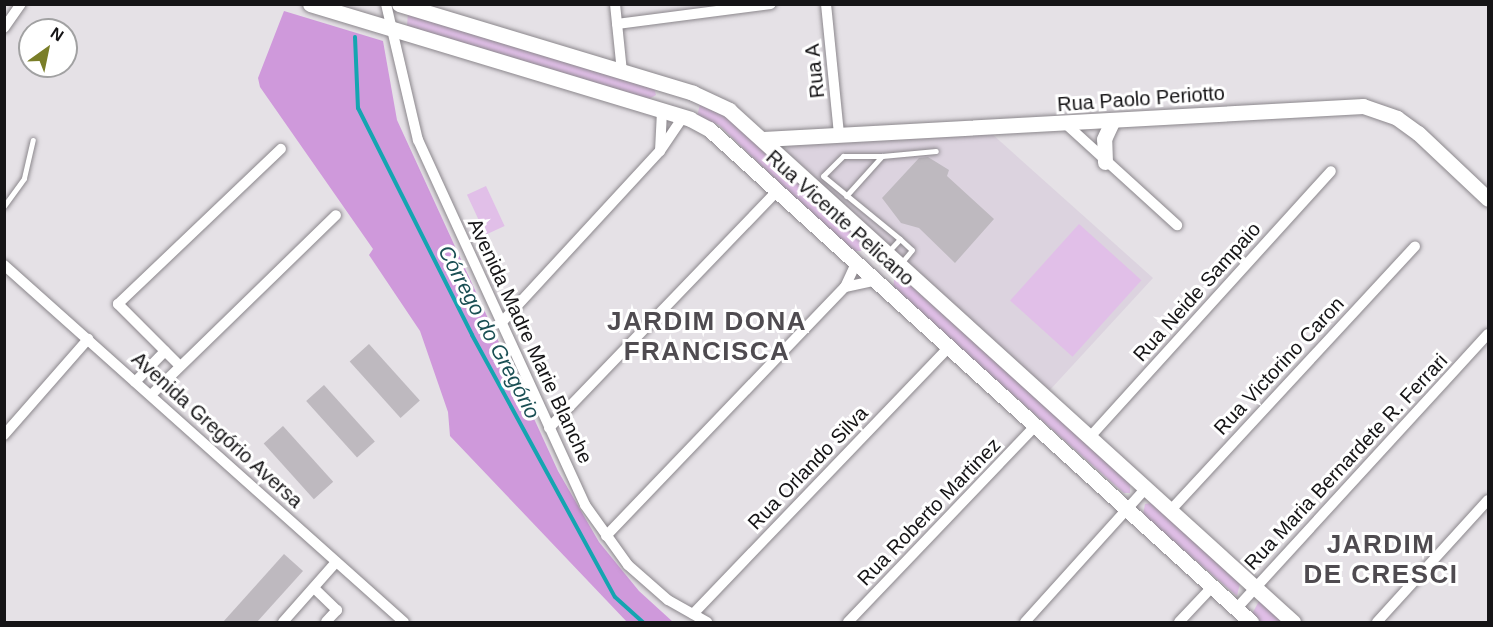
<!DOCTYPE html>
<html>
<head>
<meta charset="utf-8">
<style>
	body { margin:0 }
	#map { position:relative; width:1493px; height:627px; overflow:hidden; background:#e5e1e6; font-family:Arial,sans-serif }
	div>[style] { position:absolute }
	.built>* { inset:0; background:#dcd3df }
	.green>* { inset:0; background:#e1bfe8; transform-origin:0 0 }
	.forest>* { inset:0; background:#cf99db }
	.stream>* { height:4px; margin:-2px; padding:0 2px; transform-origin:2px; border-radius:2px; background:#15a5b1 }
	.building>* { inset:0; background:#beb9bf; transform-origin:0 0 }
	.roads { filter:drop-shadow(0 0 2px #8b878c) drop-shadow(0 0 2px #8b878c) }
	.lane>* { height:5px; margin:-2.5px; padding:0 2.5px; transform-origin:2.5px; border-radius:2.5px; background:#fff }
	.street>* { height:10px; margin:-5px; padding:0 5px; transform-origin:5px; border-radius:5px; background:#fff }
	.secondary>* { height:15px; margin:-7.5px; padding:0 7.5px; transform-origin:7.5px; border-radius:7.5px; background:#fff }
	span { translate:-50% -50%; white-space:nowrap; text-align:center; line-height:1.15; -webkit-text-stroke:6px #fff; paint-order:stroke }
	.street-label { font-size:20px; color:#151416 }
	.water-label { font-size:21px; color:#1a4f54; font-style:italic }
	.district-label { font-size:26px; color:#4f4b50; font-weight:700; letter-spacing:1.5px }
	.frame { position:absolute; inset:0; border:6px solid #151416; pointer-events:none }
	.north { position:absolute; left:18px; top:18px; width:60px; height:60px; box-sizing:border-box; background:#fff; border:2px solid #a1a1a2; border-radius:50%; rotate:33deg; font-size:16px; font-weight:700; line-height:24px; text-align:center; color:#151416 }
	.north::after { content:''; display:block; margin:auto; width:21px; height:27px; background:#7a7e28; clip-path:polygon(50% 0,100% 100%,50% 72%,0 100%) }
</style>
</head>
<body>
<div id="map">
	<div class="built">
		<div style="clip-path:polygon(991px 133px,1153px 278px,1049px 391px,786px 151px,790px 143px)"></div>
	</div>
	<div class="green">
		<div style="clip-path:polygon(408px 13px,654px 87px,656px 95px,649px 99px,407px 26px)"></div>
		<div style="clip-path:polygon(700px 104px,725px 114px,862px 242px,861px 251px,850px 251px,719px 125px,697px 117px)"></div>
		<div style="left:486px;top:186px;width:44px;height:21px;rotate:65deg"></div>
		<div style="left:1079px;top:224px;width:84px;height:103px;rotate:42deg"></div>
		<div style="clip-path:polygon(902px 278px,1130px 481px,1130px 493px,1124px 493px,893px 289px,894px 280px)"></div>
		<div style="clip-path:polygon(1151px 503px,1240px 583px,1237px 596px,1143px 515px,1145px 504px)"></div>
		<div style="clip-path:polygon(1259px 601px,1286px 622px,1261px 622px,1252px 614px)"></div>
	</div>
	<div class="forest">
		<div style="clip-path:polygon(284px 11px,383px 41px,397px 120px,558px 471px,599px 542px,639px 591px,673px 622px,627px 622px,450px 436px,448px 412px,420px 331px,369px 255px,373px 249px,260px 87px,258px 78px)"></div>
	</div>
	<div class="stream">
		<div style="left:355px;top:37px;width:71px;rotate:87.6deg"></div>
		<div style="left:358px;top:108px;width:254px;rotate:63.3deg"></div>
		<div style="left:472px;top:335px;width:298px;rotate:61.4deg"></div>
		<div style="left:615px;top:597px;width:38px;rotate:42deg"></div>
	</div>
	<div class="building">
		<div style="clip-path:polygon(928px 157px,949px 170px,947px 176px,994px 219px,955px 263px,919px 228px,901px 223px,882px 198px,919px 158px)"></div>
		<div style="left:369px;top:344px;width:76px;height:26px;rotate:48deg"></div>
		<div style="left:324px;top:385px;width:76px;height:24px;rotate:48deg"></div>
		<div style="left:283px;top:426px;width:75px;height:26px;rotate:48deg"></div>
		<div style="clip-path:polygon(284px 554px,303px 571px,257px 622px,223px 622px)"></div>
	</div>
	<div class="roads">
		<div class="lane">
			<div style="left:882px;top:156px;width:39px;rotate:180deg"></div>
			<div style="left:843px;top:156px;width:28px;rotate:135deg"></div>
			<div style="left:823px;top:176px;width:99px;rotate:39.3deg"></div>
			<div style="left:900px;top:239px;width:18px;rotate:133deg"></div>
			<div style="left:846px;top:196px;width:54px;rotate:-48deg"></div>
			<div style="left:882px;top:156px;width:54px;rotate:-5.3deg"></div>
			<div style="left:4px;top:206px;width:34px;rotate:-54deg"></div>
			<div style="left:24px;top:178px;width:39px;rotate:-77deg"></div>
			<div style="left:900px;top:239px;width:16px;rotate:43deg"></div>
			<div style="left:912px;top:250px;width:17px;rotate:130deg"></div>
		</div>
		<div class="street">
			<div style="left:386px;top:4px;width:140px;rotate:76.8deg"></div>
			<div style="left:418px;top:140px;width:401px;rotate:65.4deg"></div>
			<div style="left:585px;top:505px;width:74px;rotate:54.4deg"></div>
			<div style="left:628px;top:565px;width:53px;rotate:41.2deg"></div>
			<div style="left:668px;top:600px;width:45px;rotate:29.4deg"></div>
			<div style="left:615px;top:4px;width:68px;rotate:84.1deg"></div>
			<div style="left:826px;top:4px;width:132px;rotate:84.3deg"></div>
			<div style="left:617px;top:24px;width:155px;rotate:-7.4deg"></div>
			<div style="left:4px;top:28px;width:29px;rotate:-55deg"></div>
			<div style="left:1067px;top:125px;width:149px;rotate:42.3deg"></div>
			<div style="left:660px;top:151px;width:40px;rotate:-87.1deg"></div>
			<div style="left:4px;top:265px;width:536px;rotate:41.75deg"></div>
			<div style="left:845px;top:287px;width:33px;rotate:-12deg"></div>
			<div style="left:502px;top:322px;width:233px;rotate:-47.3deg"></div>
			<div style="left:660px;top:151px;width:41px;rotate:-55.9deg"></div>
			<div style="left:178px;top:364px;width:85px;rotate:-135deg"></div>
			<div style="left:118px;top:304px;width:225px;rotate:-43.6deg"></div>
			<div style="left:135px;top:382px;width:43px;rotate:-45.9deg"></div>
			<div style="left:151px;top:395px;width:258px;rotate:-44.2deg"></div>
			<div style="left:549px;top:428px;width:330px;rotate:-46.1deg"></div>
			<div style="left:4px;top:435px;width:128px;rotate:-48.8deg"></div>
			<div style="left:1089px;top:438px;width:360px;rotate:-47.8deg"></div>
			<div style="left:1169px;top:512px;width:362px;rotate:-47.2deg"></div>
			<div style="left:606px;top:536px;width:345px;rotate:-46.2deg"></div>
			<div style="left:845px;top:287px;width:29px;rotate:-65deg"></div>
			<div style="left:314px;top:588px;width:32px;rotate:44deg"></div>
			<div style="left:337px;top:610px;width:16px;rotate:133deg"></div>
			<div style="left:1236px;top:609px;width:373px;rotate:-47.5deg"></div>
			<div style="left:693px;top:614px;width:370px;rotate:-46.2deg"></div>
			<div style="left:283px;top:622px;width:80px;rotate:-48.5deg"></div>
			<div style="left:848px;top:622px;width:271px;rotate:-46.3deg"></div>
			<div style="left:1025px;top:622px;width:179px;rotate:-47.9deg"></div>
			<div style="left:1179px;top:622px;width:48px;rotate:-46.7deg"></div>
			<div style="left:1377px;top:622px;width:165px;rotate:-47.7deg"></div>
		</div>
		<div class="secondary">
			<div style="left:310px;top:4px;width:397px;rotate:16.8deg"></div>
			<div style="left:690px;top:119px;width:21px;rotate:28deg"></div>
			<div style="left:709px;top:129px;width:733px;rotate:42.29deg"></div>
			<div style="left:399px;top:4px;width:307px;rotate:16.8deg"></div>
			<div style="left:693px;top:93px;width:40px;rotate:25deg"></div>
			<div style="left:729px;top:110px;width:762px;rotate:42.23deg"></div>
			<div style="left:763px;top:139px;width:601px;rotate:-3.15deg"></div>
			<div style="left:1363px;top:106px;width:36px;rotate:19deg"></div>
			<div style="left:1397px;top:118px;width:26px;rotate:36deg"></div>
			<div style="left:1418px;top:133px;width:96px;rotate:43.3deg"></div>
			<div style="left:1105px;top:162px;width:23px;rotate:-92deg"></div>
			<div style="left:1104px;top:139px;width:19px;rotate:-65deg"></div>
		</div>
	</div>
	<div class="street-label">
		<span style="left:815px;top:71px;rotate:-96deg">Rua A</span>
		<span style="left:1141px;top:99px;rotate:-4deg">Rua Paolo Periotto</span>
		<span style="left:840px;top:218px;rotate:42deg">Rua Vicente Pelicano</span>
		<span style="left:1197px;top:292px;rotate:-48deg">Rua Neide Sampaio</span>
		<span style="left:530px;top:341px;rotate:65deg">Avenida Madre Marie Blanche</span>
		<span style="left:1279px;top:366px;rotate:-47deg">Rua Victorino Caron</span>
		<span style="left:217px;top:430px;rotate:42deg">Avenida Gregório Aversa</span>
		<span style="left:1346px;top:462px;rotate:-47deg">Rua Maria Bernardete R. Ferrari</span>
		<span style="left:808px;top:468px;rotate:-46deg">Rua Orlando Silva</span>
		<span style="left:929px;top:512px;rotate:-46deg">Rua Roberto Martinez</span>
	</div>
	<div class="water-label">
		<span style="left:489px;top:332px;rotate:62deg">Córrego do Gregório</span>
	</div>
	<div class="district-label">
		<span style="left:707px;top:337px">JARDIM DONA<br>FRANCISCA</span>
		<span style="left:1381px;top:560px">JARDIM<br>DE CRESCI</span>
	</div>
	<div class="frame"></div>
	<div class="north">N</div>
</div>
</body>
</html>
